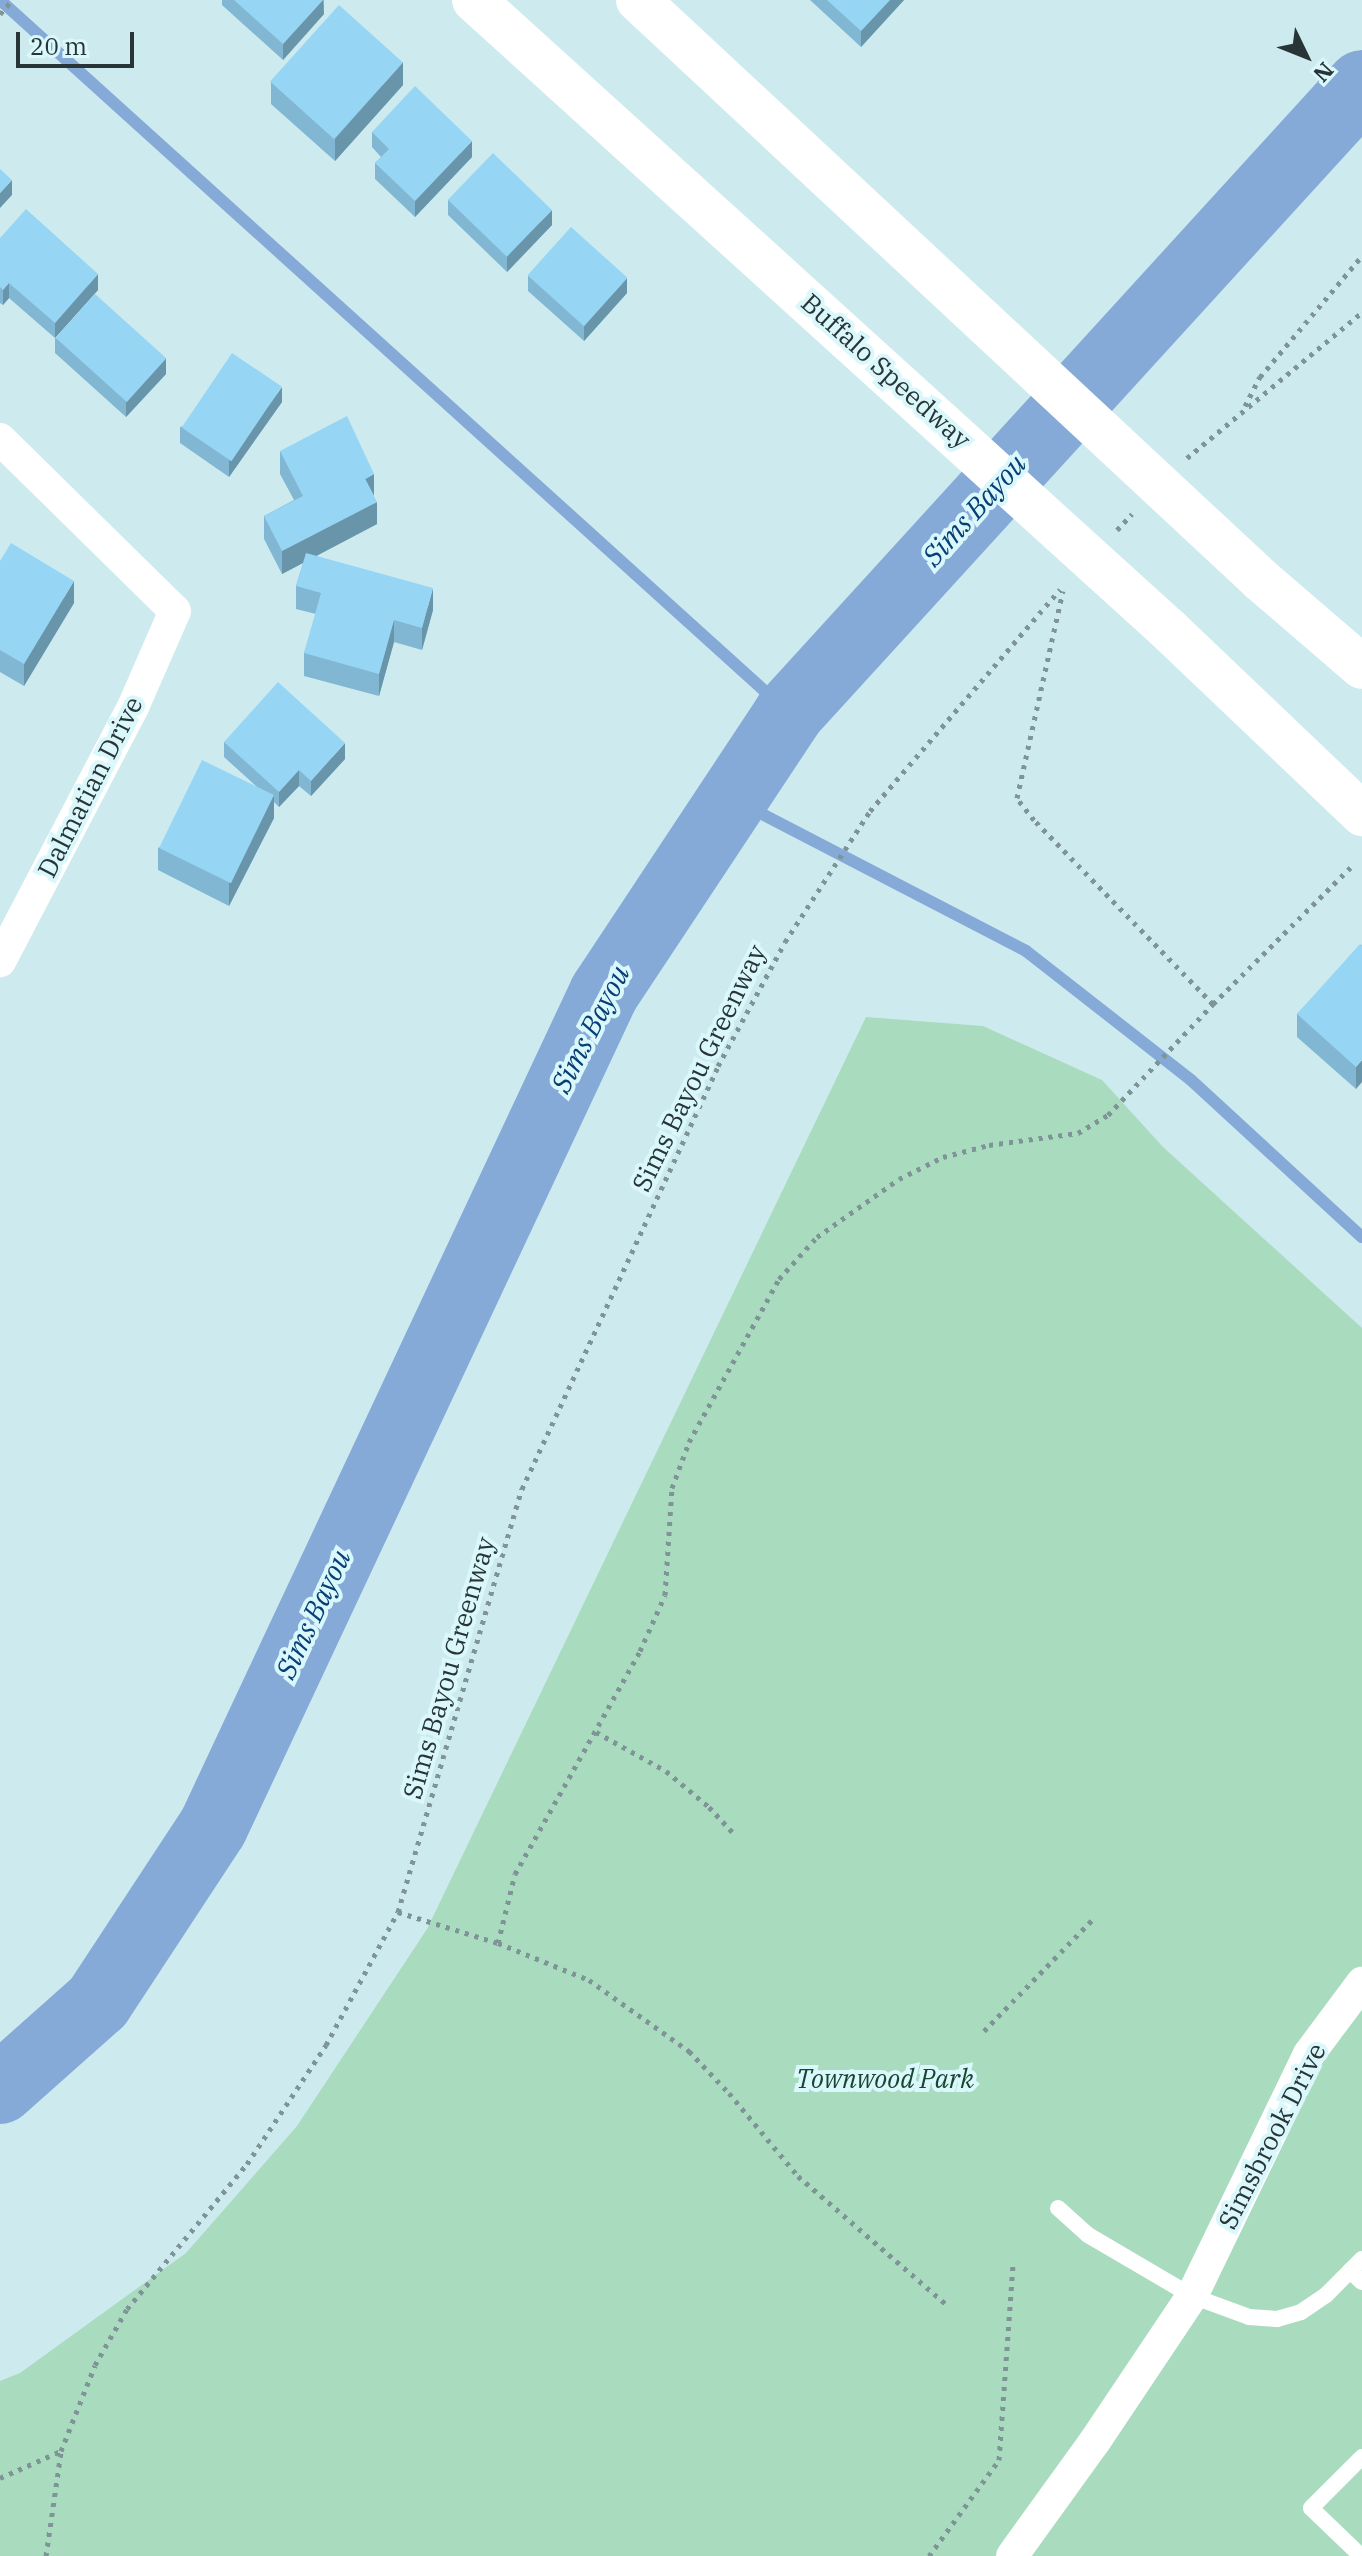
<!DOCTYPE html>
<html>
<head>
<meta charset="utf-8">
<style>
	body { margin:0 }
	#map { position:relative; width:1362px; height:2556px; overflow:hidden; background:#cdebef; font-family:"IBM Plex Serif",serif }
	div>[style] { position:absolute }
	.green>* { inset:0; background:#a9dbbf }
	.stream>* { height:12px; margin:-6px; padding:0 6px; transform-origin:6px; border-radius:6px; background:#85aad7 }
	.river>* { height:70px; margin:-35px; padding:0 35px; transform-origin:35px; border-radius:35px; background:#85aad7 }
	.path>* { height:5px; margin-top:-2.5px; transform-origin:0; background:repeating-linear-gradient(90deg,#7f9497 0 4px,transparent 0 10px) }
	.service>* { height:16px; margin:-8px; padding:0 8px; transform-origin:8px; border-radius:8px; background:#fff }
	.minor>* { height:32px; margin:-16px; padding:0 16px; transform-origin:16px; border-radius:16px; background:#fff }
	.secondary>* { height:44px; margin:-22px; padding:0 22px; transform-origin:22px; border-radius:22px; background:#fff }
	.wall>* { inset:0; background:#81b7d2 }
	.shaded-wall>* { inset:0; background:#6995ab }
	.building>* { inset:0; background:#96d5f4; transform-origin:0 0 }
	span { translate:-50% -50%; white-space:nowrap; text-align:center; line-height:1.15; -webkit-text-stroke:8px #daf8fc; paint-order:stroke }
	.street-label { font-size:26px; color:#283435 }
	.park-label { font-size:26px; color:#174630; font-style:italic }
	.water-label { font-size:28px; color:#073e75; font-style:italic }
	.north { position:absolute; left:1266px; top:16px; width:80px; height:80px; -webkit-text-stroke:6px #daf8fc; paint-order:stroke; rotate:133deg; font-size:22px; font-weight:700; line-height:32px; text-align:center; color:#283435 }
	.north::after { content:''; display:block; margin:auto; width:28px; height:36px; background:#283435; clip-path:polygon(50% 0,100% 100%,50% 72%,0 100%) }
	.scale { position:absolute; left:16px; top:32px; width:118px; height:36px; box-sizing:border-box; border:4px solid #283435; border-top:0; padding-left:10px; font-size:24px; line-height:28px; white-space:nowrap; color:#283435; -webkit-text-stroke:6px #daf8fc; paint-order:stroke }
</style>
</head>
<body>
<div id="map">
	<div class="green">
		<div style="clip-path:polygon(866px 1017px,983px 1026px,1102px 1080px,1163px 1147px,1362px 1328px,1362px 2556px,0 2556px,0 2381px,20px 2373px,186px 2253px,297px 2126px,427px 1929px)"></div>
	</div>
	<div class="stream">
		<div style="left:0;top:0;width:1063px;rotate:42.1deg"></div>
		<div style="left:733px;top:799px;width:330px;rotate:27.4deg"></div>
		<div style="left:1026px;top:951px;width:209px;rotate:38deg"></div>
		<div style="left:1191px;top:1080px;width:232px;rotate:42.6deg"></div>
	</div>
	<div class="river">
		<div style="left:0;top:2089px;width:131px;rotate:-41.6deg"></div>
		<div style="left:98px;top:2002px;width:209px;rotate:-56.7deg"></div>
		<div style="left:213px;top:1827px;width:921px;rotate:-64.88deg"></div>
		<div style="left:604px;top:993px;width:336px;rotate:-56.5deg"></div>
		<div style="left:789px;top:713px;width:850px;rotate:-47.62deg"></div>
	</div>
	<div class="path">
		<div style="left:0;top:14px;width:18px;rotate:-49deg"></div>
		<div style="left:1245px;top:406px;width:33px;rotate:-63deg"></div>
		<div style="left:1260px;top:377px;width:158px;rotate:-49.9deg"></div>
		<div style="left:1187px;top:458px;width:228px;rotate:-39.8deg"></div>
		<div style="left:1117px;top:530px;width:22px;rotate:-47deg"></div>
		<div style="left:1213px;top:1004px;width:196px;rotate:-44.8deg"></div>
		<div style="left:596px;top:1732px;width:80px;rotate:29.1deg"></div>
		<div style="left:666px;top:1771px;width:56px;rotate:39.9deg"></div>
		<div style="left:709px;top:1807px;width:37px;rotate:47deg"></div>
		<div style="left:398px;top:1912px;width:105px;rotate:17.2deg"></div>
		<div style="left:498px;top:1943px;width:71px;rotate:-76.2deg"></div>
		<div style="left:515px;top:1874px;width:256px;rotate:-60.7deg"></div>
		<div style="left:640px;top:1651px;width:61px;rotate:-65.9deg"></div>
		<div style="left:665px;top:1595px;width:107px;rotate:-86.3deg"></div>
		<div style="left:672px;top:1488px;width:49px;rotate:-69.7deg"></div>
		<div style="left:689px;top:1442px;width:186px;rotate:-61.1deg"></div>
		<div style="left:779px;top:1279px;width:57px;rotate:-47.9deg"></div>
		<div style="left:817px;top:1237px;width:100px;rotate:-35.3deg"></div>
		<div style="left:899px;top:1179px;width:49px;rotate:-26.6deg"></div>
		<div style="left:943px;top:1157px;width:48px;rotate:-14.6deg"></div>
		<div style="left:989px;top:1145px;width:90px;rotate:-7.7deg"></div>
		<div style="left:1078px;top:1133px;width:35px;rotate:-31deg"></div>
		<div style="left:1108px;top:1115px;width:153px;rotate:-46.6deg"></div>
		<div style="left:1213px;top:1004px;width:257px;rotate:-134.2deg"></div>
		<div style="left:1034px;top:820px;width:28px;rotate:-128deg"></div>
		<div style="left:1017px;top:798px;width:212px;rotate:-77.5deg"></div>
		<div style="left:498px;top:1943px;width:98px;rotate:22.1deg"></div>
		<div style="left:589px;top:1980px;width:123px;rotate:35.4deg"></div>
		<div style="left:689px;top:2051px;width:58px;rotate:46.4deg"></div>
		<div style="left:729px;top:2093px;width:108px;rotate:50.3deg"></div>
		<div style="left:798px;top:2176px;width:197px;rotate:40.9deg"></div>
		<div style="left:984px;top:2031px;width:156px;rotate:-45.8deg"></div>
		<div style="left:0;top:2478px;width:67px;rotate:-23.9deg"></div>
		<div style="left:61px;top:2451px;width:92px;rotate:-68.4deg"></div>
		<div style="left:95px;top:2365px;width:64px;rotate:-60.3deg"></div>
		<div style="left:127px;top:2309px;width:188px;rotate:-50.4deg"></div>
		<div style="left:247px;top:2164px;width:143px;rotate:-56.4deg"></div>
		<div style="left:326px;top:2045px;width:151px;rotate:-61.6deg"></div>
		<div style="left:398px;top:1912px;width:441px;rotate:-73.7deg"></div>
		<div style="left:522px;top:1489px;width:466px;rotate:-65.1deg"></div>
		<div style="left:718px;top:1066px;width:141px;rotate:-61.6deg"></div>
		<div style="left:785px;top:942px;width:156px;rotate:-57deg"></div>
		<div style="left:870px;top:811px;width:292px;rotate:-49.4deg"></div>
		<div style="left:46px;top:2556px;width:105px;rotate:-81.8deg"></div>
		<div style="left:929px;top:2556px;width:119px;rotate:-53.9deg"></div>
		<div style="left:999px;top:2460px;width:194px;rotate:-85.9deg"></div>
	</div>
	<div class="service">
		<div style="left:1058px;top:2208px;width:40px;rotate:42deg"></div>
		<div style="left:1088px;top:2235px;width:121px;rotate:30.4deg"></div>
		<div style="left:1192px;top:2296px;width:61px;rotate:20.2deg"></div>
		<div style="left:1249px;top:2317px;width:28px;rotate:4deg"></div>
		<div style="left:1277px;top:2319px;width:25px;rotate:-16deg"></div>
		<div style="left:1301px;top:2312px;width:30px;rotate:-34deg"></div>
		<div style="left:1326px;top:2295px;width:34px;rotate:-45deg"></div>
		<div style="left:1362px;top:2259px;width:17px;rotate:135deg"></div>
		<div style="left:1350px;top:2271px;width:16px;rotate:43deg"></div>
		<div style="left:1361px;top:2556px;width:69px;rotate:-136.2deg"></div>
		<div style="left:1311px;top:2508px;width:72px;rotate:-45deg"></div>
	</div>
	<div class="minor">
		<div style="left:0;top:439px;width:245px;rotate:44.5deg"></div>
		<div style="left:175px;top:611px;width:105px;rotate:113.6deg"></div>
		<div style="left:133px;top:707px;width:287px;rotate:117.6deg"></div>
		<div style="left:1012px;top:2556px;width:142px;rotate:-54.2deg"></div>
		<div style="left:1095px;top:2441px;width:174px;rotate:-56.2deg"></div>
		<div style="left:1192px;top:2296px;width:269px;rotate:-64.2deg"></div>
		<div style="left:1309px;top:2054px;width:89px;rotate:-53.3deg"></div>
	</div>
	<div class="secondary">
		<div style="left:474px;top:0;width:938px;rotate:42.19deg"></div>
		<div style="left:1169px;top:630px;width:267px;rotate:43.6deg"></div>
		<div style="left:638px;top:0;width:851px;rotate:42.95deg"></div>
		<div style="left:1261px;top:580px;width:133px;rotate:40.7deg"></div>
	</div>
	<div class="wall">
		<div style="clip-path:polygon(222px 0,324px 0,324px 14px,283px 60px,222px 5px)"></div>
		<div style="clip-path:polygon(810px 0,904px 0,861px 47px)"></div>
		<div style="clip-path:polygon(271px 82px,403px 85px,335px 161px,271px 104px)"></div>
		<div style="clip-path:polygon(372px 132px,472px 157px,415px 217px,375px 179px,375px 163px,381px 157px,372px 147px)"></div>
		<div style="clip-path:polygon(448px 200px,552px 225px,507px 272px,448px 215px)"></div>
		<div style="clip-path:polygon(0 238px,98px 290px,55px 338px,9px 298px,3px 305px,0 303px)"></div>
		<div style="clip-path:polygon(528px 276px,627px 293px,584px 341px,528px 291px)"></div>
		<div style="clip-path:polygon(55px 338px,166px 374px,126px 417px,55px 353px)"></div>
		<div style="clip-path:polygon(282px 402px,229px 477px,180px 443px,180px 427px)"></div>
		<div style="clip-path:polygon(280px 451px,374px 496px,377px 524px,316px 556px,433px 610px,422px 650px,394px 642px,379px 696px,304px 676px,304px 653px,316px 614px,296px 609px,296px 586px,303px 563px,282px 574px,264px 539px,264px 516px,294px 500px,280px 474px)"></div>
		<div style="clip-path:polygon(0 561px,74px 603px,24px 686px,0 672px)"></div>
		<div style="clip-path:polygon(224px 742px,345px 759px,311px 796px,299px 786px,279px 807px,274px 802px,274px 818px,229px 906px,158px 870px,158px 848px,257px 787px,224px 757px)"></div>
		<div style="clip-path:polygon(1362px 945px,1356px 1089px,1297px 1037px,1297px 1014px)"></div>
	</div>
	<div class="shaded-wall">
		<div style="clip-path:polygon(323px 0,324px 14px,283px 60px,283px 44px)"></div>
		<div style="clip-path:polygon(890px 0,904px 0,861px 47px,861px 31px)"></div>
		<div style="clip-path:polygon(403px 62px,403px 85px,335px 161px,335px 139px)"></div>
		<div style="clip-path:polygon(472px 141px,472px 157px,415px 217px,415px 201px)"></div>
		<div style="clip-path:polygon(12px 180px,12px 195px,0 208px,0 193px)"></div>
		<div style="clip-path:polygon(552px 210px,552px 225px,507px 272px,507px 256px)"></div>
		<div style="clip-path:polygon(98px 274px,98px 290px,55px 338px,55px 323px)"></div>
		<div style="clip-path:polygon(627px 278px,627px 293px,584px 341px,584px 326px)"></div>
		<div style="clip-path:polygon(9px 283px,9px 298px,3px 305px,3px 290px)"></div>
		<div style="clip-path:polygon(166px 358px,166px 374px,126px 417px,126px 402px)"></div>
		<div style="clip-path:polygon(282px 387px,282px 402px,229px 477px,229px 461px)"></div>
		<div style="clip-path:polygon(374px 474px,374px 496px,365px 479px)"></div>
		<div style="clip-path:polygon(377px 502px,377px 524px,282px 574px,282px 551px)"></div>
		<div style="clip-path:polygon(74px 581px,74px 603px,24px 686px,24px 664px)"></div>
		<div style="clip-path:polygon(433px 588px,433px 610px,422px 650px,422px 628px)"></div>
		<div style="clip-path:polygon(394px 620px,394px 642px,379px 696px,379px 674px)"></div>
		<div style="clip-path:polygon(345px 743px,345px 759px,311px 796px,311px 781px)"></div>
		<div style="clip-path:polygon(299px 770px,299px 786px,279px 807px,279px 792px)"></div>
		<div style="clip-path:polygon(274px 795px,274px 818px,229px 906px,229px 883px)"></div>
		<div style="clip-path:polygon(1362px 1060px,1362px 1082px,1356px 1089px,1356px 1067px)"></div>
	</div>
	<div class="building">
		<div style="clip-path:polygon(234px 0,323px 0,283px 44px)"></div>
		<div style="clip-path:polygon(827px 0,890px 0,861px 31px)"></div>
		<div style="left:339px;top:5px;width:86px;height:103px;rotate:42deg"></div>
		<div style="clip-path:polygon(415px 86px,472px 141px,415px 201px,375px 163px,389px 149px,372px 132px)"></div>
		<div style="left:493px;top:153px;width:82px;height:65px;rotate:44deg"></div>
		<div style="clip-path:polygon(0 169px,12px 180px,0 193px)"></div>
		<div style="clip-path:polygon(26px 209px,98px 274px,55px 323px,9px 283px,3px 290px,0 287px,0 238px)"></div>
		<div style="left:571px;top:227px;width:76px;height:65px;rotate:42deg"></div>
		<div style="left:95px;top:294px;width:96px;height:59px;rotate:42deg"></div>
		<div style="left:232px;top:353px;width:60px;height:90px;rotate:34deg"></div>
		<div style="clip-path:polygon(347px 416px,374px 474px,365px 479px,377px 502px,282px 551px,264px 516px,303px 496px,280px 451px)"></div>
		<div style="clip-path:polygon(11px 543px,74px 581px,24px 664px,0 650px,0 561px)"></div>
		<div style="clip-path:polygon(306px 553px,433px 588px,422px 628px,394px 620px,379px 674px,304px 653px,321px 593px,296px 586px)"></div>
		<div style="clip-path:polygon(278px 682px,345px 743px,311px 781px,299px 770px,279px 792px,224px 742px)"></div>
		<div style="left:202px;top:760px;width:80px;height:98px;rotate:26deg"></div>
		<div style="clip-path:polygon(1360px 944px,1362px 945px,1362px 1060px,1356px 1067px,1297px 1014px)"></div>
	</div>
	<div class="street-label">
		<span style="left:886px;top:371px;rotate:42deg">Buffalo Speedway</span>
		<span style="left:90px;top:787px;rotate:-63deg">Dalmatian Drive</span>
		<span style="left:699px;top:1068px;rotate:-64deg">Sims Bayou Greenway</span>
		<span style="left:449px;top:1668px;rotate:-74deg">Sims Bayou Greenway</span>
		<span style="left:1272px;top:2136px;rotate:-63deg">Simsbrook Drive</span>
	</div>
	<div class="park-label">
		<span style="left:885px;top:2079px">Townwood Park</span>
	</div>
	<div class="water-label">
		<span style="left:974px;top:510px;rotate:-48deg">Sims Bayou</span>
		<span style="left:590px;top:1029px;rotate:-63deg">Sims Bayou</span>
		<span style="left:313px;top:1614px;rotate:-65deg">Sims Bayou</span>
	</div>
	<div class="north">N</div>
	<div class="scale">20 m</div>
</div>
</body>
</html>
